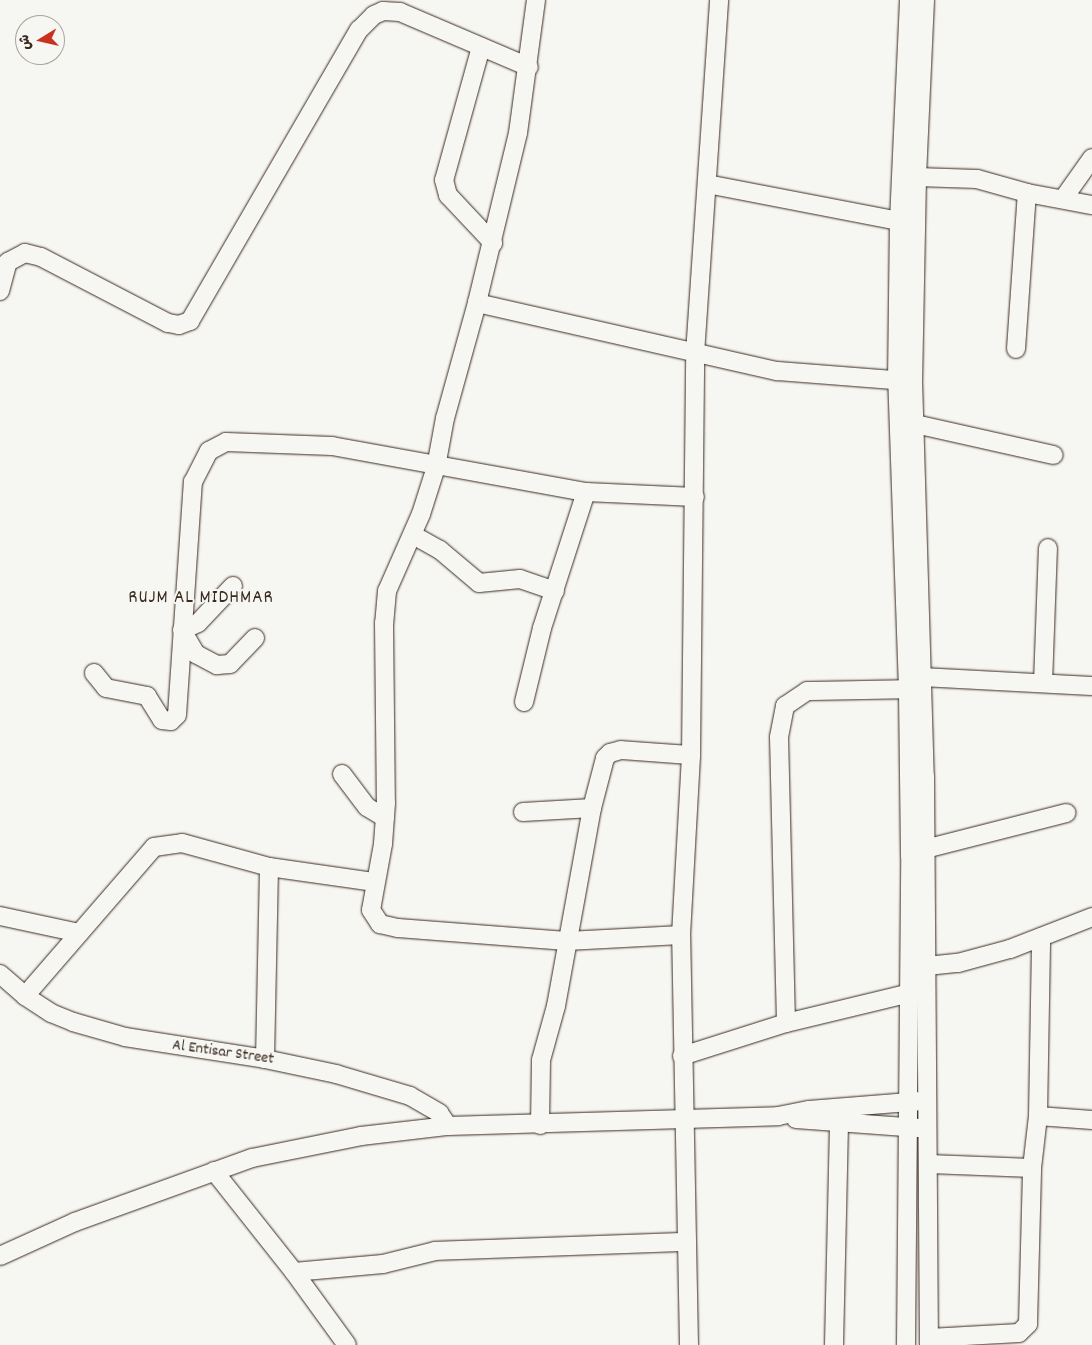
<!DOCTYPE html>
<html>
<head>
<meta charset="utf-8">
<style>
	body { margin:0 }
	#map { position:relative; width:1092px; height:1345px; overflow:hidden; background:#f6f6f2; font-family:Dekko,"Playpen Sans Arabic",sans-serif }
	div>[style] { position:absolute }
	.roads { filter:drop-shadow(0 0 1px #3b2a1e) drop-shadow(0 0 1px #3b2a1e) }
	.minor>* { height:18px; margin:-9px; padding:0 9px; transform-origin:9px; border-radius:9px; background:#f6f6f2 }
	span { translate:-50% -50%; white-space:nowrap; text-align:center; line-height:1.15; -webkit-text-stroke:4px #f6f6f2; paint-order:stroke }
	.street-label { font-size:16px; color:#3b2a1e }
	.quarter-label { font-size:19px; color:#3b2a1e; letter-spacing:1px }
	.north { position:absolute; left:15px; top:15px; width:50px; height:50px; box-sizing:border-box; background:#f6f6f2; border:1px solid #aba49d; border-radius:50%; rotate:261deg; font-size:14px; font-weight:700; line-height:20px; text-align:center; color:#3b2a1e }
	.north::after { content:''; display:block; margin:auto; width:18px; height:22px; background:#c8321e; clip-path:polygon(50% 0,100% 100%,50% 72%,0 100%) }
</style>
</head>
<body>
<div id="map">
	<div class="roads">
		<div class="minor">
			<div style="left:536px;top:0;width:134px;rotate:97.7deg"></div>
			<div style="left:518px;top:133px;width:175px;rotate:103.6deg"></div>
			<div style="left:477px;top:303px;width:119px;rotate:105.5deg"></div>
			<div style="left:445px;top:418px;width:50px;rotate:100.4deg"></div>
			<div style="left:436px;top:467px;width:49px;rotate:107.7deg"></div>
			<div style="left:421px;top:514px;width:84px;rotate:113.8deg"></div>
			<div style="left:387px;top:591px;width:32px;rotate:95deg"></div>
			<div style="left:384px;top:623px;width:180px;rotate:89.4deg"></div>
			<div style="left:386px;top:803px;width:41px;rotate:94.2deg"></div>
			<div style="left:383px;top:844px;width:67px;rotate:100.3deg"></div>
			<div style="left:371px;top:910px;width:17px;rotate:57deg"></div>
			<div style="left:380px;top:924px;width:18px;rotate:13deg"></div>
			<div style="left:398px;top:928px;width:169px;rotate:4.4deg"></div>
			<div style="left:567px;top:941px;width:114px;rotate:-3deg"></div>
			<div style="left:925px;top:0;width:177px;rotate:92.6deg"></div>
			<div style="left:917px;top:177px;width:203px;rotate:91.1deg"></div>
			<div style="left:913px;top:380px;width:396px;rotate:88.3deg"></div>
			<div style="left:925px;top:776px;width:569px;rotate:89.6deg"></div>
			<div style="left:481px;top:47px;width:138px;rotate:105.5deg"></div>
			<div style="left:444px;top:180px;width:16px;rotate:75deg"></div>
			<div style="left:448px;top:195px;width:66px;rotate:46.8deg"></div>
			<div style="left:917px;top:177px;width:60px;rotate:1.9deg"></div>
			<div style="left:977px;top:179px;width:52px;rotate:15.6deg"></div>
			<div style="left:1027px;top:193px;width:66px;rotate:10.5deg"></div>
			<div style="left:707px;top:184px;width:196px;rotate:10.9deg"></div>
			<div style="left:1063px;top:199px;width:50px;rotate:-54.7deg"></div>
			<div style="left:0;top:291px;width:30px;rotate:-75deg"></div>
			<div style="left:8px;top:262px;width:19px;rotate:-28deg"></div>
			<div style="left:25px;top:253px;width:16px;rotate:14deg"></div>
			<div style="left:41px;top:257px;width:143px;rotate:27.5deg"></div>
			<div style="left:168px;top:323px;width:11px;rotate:10deg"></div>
			<div style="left:179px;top:325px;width:12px;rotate:-20deg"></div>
			<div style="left:190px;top:321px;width:337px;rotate:-59.9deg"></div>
			<div style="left:359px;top:30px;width:21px;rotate:-45deg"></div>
			<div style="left:374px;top:15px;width:10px;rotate:-24deg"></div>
			<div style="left:383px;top:11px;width:17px;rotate:3deg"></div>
			<div style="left:400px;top:12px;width:140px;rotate:23.1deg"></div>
			<div style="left:477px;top:303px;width:308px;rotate:12.8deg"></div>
			<div style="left:777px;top:371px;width:130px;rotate:4.4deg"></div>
			<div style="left:1016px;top:349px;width:156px;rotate:-86deg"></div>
			<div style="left:915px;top:424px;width:142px;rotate:12.6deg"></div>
			<div style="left:413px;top:535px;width:31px;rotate:29deg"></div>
			<div style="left:440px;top:550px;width:51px;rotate:40.2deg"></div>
			<div style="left:479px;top:583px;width:41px;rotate:-5.6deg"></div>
			<div style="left:520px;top:579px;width:37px;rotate:19deg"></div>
			<div style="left:233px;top:586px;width:51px;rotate:133.4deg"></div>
			<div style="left:198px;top:623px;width:17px;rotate:156deg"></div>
			<div style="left:182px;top:630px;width:28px;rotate:60deg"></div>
			<div style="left:196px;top:654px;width:24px;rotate:28deg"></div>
			<div style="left:217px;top:665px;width:13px;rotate:-4deg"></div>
			<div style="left:230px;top:664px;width:36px;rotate:-46deg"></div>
			<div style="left:94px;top:673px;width:19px;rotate:51deg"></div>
			<div style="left:106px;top:688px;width:42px;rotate:11deg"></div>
			<div style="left:147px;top:696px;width:28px;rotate:58deg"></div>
			<div style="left:162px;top:720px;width:9px;rotate:6deg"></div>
			<div style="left:171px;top:721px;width:8px;rotate:-45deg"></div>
			<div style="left:177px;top:715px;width:234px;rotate:-86.1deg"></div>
			<div style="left:193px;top:482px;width:35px;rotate:-63deg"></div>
			<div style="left:209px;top:451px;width:19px;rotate:-28deg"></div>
			<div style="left:226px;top:442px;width:106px;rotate:2.2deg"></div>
			<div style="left:332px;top:446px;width:258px;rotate:10.3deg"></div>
			<div style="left:586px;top:492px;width:109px;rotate:2.6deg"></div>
			<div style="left:921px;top:677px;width:171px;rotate:3deg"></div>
			<div style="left:1043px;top:683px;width:135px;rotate:-87.9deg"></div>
			<div style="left:524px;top:702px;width:76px;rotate:-76.3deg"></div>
			<div style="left:542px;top:628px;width:143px;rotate:-72.1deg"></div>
			<div style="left:342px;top:774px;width:41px;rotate:52.9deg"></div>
			<div style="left:367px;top:807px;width:21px;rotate:31deg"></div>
			<div style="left:523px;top:812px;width:69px;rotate:-3.3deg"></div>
			<div style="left:925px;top:849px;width:146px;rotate:-14.3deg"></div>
			<div style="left:0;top:916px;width:81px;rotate:12.1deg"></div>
			<div style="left:927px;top:966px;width:31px;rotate:-6deg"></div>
			<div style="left:958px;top:963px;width:54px;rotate:-15.1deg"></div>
			<div style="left:1010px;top:949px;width:88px;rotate:-21.3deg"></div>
			<div style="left:0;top:974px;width:33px;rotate:41deg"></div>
			<div style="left:25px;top:996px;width:31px;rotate:33deg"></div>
			<div style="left:51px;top:1013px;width:24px;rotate:22deg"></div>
			<div style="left:73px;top:1022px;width:54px;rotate:16.1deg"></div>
			<div style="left:125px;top:1037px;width:142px;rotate:8.9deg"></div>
			<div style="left:265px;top:1059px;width:73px;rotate:11.9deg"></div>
			<div style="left:336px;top:1074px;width:77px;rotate:16.6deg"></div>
			<div style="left:410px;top:1096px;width:34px;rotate:30deg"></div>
			<div style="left:439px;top:1113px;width:16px;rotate:55deg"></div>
			<div style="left:25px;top:996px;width:197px;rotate:-49.1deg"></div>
			<div style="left:154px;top:847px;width:28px;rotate:-8deg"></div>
			<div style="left:182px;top:843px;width:90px;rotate:15.4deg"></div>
			<div style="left:269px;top:867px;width:107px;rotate:8.1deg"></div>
			<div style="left:786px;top:1023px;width:286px;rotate:-91.4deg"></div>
			<div style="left:779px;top:737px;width:32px;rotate:-79deg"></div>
			<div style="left:785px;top:706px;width:27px;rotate:-34deg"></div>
			<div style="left:807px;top:691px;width:101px;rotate:-1.1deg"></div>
			<div style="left:682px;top:1056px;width:109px;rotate:-17.6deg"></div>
			<div style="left:786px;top:1023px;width:128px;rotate:-13.6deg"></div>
			<div style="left:265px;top:1059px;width:192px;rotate:-88.8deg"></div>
			<div style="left:1038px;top:1116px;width:54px;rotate:4.2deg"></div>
			<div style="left:796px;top:1119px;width:123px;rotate:4.2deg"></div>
			<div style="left:540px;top:1125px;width:65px;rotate:-89.1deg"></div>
			<div style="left:541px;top:1060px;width:56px;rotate:-74.5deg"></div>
			<div style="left:556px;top:1006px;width:201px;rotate:-79.7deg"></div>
			<div style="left:592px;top:808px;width:52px;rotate:-75.4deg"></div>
			<div style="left:605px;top:758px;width:7px;rotate:-45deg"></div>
			<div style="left:610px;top:753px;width:11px;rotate:-15deg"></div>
			<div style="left:621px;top:750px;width:70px;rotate:4.1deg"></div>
			<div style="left:929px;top:1164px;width:103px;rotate:2.2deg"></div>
			<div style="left:214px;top:1171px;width:129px;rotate:51.6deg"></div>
			<div style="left:294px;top:1272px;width:89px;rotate:-5.1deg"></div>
			<div style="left:383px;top:1264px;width:54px;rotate:-14deg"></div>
			<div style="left:435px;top:1251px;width:251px;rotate:-2.1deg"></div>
			<div style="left:0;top:1256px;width:82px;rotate:-24.4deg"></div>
			<div style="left:75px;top:1222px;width:188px;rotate:-19.9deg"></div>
			<div style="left:252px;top:1158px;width:111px;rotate:-11.4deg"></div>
			<div style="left:361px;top:1136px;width:88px;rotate:-6.6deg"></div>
			<div style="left:448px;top:1126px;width:330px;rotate:-1.7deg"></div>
			<div style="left:778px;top:1116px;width:32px;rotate:-11deg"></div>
			<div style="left:809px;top:1110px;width:113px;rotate:-4.6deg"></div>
			<div style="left:294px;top:1272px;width:90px;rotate:54deg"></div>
			<div style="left:929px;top:1338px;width:90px;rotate:-3.2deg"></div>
			<div style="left:1019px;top:1333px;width:13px;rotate:-45deg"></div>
			<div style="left:1028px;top:1324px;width:156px;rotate:-88.5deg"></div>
			<div style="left:1032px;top:1168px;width:52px;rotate:-83.4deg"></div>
			<div style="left:1038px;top:1116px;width:179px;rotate:-89deg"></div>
			<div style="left:689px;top:1345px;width:410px;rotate:-91.1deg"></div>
			<div style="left:681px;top:935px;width:180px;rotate:-86.8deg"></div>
			<div style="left:691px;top:755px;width:401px;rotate:-89.4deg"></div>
			<div style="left:695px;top:354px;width:355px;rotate:-86.1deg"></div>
			<div style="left:834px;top:1345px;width:223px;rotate:-88.7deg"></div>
			<div style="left:906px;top:1345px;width:489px;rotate:-89.5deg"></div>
			<div style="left:910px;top:856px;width:167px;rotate:-90.7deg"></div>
			<div style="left:908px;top:689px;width:308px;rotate:-92deg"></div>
			<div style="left:897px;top:381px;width:160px;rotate:-89.3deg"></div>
			<div style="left:899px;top:221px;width:221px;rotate:-87.4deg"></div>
		</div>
	</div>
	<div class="street-label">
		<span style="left:223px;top:1053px;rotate:8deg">Al Entisar Street</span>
	</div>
	<div class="quarter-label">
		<span style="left:201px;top:599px">RUJM AL MIDHMAR</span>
	</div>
	<div class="north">ش</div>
</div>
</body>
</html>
